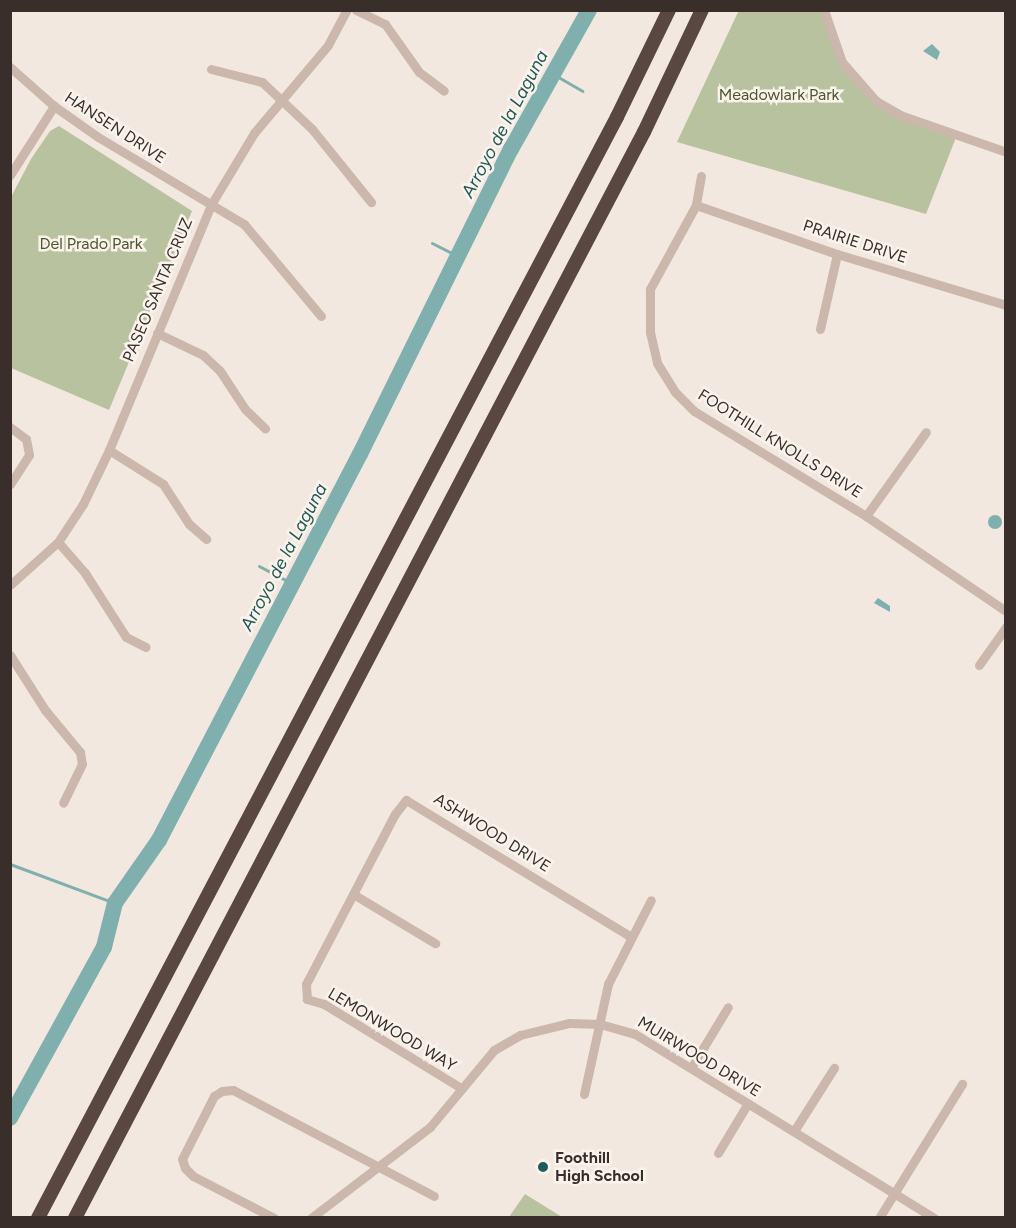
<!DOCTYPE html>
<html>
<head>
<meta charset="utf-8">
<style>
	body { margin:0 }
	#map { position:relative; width:1016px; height:1228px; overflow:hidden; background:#f3e8df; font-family:Figtree,sans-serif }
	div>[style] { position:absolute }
	.green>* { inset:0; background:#b9c29f }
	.water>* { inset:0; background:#7fb0ae }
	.round { border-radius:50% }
	.stream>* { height:3px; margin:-1.5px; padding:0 1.5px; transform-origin:1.5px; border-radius:1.5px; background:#7fb0ae }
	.river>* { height:16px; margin:-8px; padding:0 8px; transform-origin:8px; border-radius:8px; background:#7fb0ae }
	.minor>* { height:9px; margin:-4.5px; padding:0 4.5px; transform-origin:4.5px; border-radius:4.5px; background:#cbb7ab }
	.highway>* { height:14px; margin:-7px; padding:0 7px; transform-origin:7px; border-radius:7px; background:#5a4741 }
	.dots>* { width:16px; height:16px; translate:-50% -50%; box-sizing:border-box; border:3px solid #faf3ec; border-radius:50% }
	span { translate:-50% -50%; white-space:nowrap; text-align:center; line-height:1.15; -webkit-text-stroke:5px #faf3ec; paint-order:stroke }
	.park-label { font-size:16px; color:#4b572e }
	.street-label { font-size:16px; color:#392e2a }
	.poi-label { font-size:16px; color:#392e2a; font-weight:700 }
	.left { translate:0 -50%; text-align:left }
	.water-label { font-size:18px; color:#205a59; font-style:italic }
	.frame { position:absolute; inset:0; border:12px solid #392e2a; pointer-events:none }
</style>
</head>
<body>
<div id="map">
	<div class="green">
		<div style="clip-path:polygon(739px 10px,822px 11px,842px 59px,873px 95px,905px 116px,957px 135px,926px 214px,677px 142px)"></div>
		<div style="clip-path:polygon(59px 126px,192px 211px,109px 410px,11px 368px,11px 197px,31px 159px,50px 131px)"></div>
		<div style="clip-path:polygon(525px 1194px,562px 1217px,509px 1217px)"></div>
	</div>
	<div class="water">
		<div style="clip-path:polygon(932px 44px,940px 52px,937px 60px,923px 51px)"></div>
		<div class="round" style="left:988px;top:515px;width:14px;height:14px"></div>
		<div style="clip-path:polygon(878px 598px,890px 606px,890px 612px,874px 603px)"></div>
	</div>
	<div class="stream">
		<div style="left:553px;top:74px;width:34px;rotate:30deg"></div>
		<div style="left:432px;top:243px;width:29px;rotate:27deg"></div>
		<div style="left:259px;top:566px;width:36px;rotate:28deg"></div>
		<div style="left:10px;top:864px;width:112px;rotate:20.4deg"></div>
	</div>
	<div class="river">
		<div style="left:10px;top:1118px;width:195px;rotate:-61.2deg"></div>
		<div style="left:104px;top:947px;width:45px;rotate:-76deg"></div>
		<div style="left:115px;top:903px;width:77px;rotate:-55.1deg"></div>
		<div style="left:159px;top:840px;width:435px;rotate:-62.5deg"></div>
		<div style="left:360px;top:454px;width:340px;rotate:-63.7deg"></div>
		<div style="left:511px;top:149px;width:159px;rotate:-60.7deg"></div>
	</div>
	<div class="minor">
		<div style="left:356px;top:10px;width:32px;rotate:26deg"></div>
		<div style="left:385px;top:24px;width:59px;rotate:54.7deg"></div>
		<div style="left:419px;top:72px;width:31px;rotate:37deg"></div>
		<div style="left:824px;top:10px;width:55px;rotate:70.9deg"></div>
		<div style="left:842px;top:62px;width:52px;rotate:48.9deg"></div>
		<div style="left:876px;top:101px;width:28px;rotate:30deg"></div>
		<div style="left:900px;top:115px;width:112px;rotate:19.2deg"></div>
		<div style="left:10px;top:67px;width:59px;rotate:41.6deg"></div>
		<div style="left:54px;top:106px;width:54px;rotate:35.2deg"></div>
		<div style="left:98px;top:137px;width:170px;rotate:30.8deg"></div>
		<div style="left:244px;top:224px;width:120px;rotate:50.1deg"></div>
		<div style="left:211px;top:69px;width:53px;rotate:14.3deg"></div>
		<div style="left:262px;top:82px;width:69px;rotate:43.2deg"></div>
		<div style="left:312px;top:129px;width:94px;rotate:51.1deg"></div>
		<div style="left:10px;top:175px;width:82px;rotate:-57.5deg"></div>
		<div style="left:701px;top:176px;width:29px;rotate:100deg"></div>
		<div style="left:696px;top:205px;width:96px;rotate:118.7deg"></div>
		<div style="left:650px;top:289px;width:43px;rotate:90deg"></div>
		<div style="left:650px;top:332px;width:32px;rotate:77deg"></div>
		<div style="left:657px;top:363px;width:34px;rotate:58deg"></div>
		<div style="left:675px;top:392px;width:27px;rotate:45deg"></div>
		<div style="left:694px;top:411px;width:202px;rotate:31.4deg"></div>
		<div style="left:866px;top:516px;width:169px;rotate:34.2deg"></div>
		<div style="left:696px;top:205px;width:149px;rotate:19.2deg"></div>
		<div style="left:837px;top:254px;width:177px;rotate:16.8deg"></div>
		<div style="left:820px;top:329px;width:77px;rotate:-77.2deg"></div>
		<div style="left:157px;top:333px;width:51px;rotate:25.6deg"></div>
		<div style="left:203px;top:355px;width:23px;rotate:43deg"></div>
		<div style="left:220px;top:371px;width:45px;rotate:56.7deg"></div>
		<div style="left:245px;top:409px;width:28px;rotate:44deg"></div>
		<div style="left:10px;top:427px;width:20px;rotate:37deg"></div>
		<div style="left:26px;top:439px;width:16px;rotate:79deg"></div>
		<div style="left:29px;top:455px;width:35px;rotate:123deg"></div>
		<div style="left:109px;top:450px;width:64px;rotate:32.2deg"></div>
		<div style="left:163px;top:484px;width:48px;rotate:57deg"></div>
		<div style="left:189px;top:524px;width:23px;rotate:41deg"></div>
		<div style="left:866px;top:516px;width:103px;rotate:-54.5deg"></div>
		<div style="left:58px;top:542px;width:41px;rotate:48.9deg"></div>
		<div style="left:85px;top:573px;width:76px;rotate:57.4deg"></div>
		<div style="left:126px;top:637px;width:22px;rotate:27deg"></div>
		<div style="left:10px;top:585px;width:64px;rotate:-41.9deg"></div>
		<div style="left:58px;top:542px;width:45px;rotate:-56.7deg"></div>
		<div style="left:83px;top:504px;width:60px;rotate:-64.3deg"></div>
		<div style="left:109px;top:450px;width:268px;rotate:-67.4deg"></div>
		<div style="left:212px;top:203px;width:82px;rotate:-59deg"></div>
		<div style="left:254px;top:133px;width:115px;rotate:-49.9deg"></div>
		<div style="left:328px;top:45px;width:40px;rotate:-62deg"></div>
		<div style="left:10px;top:655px;width:65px;rotate:57.5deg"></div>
		<div style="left:45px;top:710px;width:55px;rotate:50.2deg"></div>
		<div style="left:80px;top:752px;width:12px;rotate:81deg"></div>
		<div style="left:82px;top:764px;width:43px;rotate:116deg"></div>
		<div style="left:979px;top:665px;width:47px;rotate:-54.6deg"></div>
		<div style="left:353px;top:894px;width:96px;rotate:30.9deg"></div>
		<div style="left:691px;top:1068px;width:71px;rotate:-58.8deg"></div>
		<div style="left:461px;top:1088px;width:161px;rotate:-148.5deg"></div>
		<div style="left:324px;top:1004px;width:18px;rotate:-164deg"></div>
		<div style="left:307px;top:999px;width:15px;rotate:-94deg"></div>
		<div style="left:306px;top:984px;width:192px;rotate:-62.4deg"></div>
		<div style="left:395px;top:814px;width:18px;rotate:-52deg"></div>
		<div style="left:406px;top:800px;width:262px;rotate:31.3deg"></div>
		<div style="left:584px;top:1094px;width:113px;rotate:-77.7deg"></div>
		<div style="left:608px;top:984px;width:94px;rotate:-62.9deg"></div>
		<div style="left:794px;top:1131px;width:75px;rotate:-57.6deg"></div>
		<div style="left:718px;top:1153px;width:58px;rotate:-59deg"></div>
		<div style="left:274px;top:1218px;width:91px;rotate:-152.6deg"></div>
		<div style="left:193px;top:1176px;width:11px;rotate:-135deg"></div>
		<div style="left:185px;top:1168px;width:9px;rotate:-108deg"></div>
		<div style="left:182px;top:1159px;width:71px;rotate:-63.1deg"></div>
		<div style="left:214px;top:1096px;width:9px;rotate:-32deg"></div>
		<div style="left:222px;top:1091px;width:11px;rotate:-5deg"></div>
		<div style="left:233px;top:1090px;width:227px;rotate:27.8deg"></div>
		<div style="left:311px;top:1218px;width:150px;rotate:-37.4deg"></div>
		<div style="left:430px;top:1127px;width:100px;rotate:-50.3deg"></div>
		<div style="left:494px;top:1050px;width:30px;rotate:-30deg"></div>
		<div style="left:520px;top:1035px;width:50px;rotate:-13.8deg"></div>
		<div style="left:569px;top:1023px;width:31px;rotate:2deg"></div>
		<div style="left:600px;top:1024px;width:36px;rotate:16deg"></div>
		<div style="left:635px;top:1034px;width:351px;rotate:31.6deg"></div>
		<div style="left:879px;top:1218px;width:158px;rotate:-58.2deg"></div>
	</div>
	<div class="highway">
		<div style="left:38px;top:1218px;width:1244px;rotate:-62.26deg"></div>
		<div style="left:617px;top:117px;width:119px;rotate:-64.1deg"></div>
		<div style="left:75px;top:1218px;width:1226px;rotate:-62.35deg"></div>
		<div style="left:644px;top:132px;width:135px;rotate:-64.6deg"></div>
	</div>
	<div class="dots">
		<div style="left:543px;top:1167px;background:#205a59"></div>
	</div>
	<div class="park-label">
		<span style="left:779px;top:95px">Meadowlark Park</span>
		<span style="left:91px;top:244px">Del Prado Park</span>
	</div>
	<div class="street-label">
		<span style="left:115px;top:128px;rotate:33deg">HANSEN DRIVE</span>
		<span style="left:855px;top:242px;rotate:18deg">PRAIRIE DRIVE</span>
		<span style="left:158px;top:290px;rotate:-67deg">PASEO SANTA CRUZ</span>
		<span style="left:780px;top:444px;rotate:32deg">FOOTHILL KNOLLS DRIVE</span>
		<span style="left:492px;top:833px;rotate:32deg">ASHWOOD DRIVE</span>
		<span style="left:392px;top:1030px;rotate:31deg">LEMONWOOD WAY</span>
		<span style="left:699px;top:1057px;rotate:31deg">MUIRWOOD DRIVE</span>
	</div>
	<div class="poi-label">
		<span class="left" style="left:555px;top:1167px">Foothill<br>High School</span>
	</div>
	<div class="water-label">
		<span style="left:505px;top:124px;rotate:-62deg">Arroyo de la Laguna</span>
		<span style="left:284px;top:557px;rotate:-62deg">Arroyo de la Laguna</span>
	</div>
	<div class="frame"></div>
</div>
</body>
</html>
